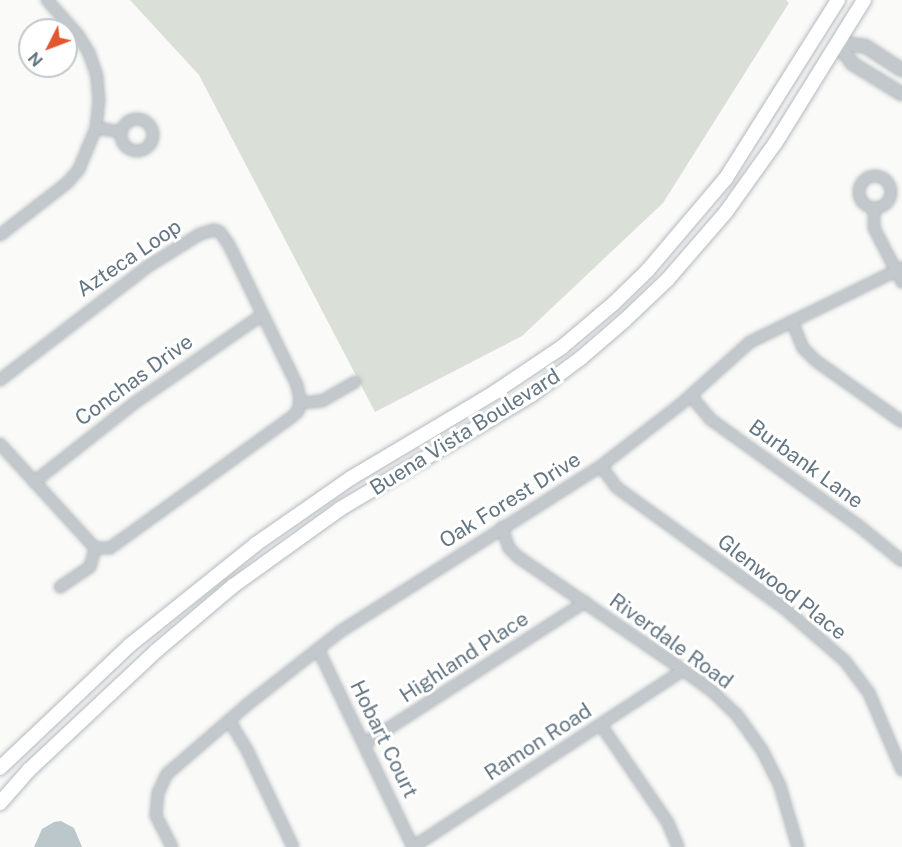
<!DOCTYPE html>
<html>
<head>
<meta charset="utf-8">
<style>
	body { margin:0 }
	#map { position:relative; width:902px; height:847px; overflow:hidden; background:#fafaf8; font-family:"Public Sans",sans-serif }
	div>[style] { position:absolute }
	.green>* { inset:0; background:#dadfd7 }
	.water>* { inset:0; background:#bbc7cb }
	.roads { filter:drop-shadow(0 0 2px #b3babf) drop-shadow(0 0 2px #b3babf) }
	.minor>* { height:10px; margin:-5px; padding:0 5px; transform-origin:5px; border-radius:5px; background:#c3c8cc }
	.minor>.ring { margin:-5px; padding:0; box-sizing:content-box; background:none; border:10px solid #c3c8cc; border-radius:50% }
	.tertiary>* { height:12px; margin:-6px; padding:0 6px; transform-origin:6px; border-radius:6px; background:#c3c8cc }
	.secondary>* { height:14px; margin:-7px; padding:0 7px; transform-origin:7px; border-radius:7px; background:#fff }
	span { translate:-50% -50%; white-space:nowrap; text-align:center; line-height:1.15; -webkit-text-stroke:6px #fff; paint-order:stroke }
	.street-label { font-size:21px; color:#657683 }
	.north { position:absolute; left:18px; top:18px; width:60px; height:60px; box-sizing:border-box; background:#fff; border:2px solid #c1c8cd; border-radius:50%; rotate:228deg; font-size:16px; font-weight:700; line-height:24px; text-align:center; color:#657683 }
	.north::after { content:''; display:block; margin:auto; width:21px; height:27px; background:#e4572e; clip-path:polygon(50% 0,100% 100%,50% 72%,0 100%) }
</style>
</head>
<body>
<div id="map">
	<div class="green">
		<div style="clip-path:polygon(130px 0,786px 0,789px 3px,663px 203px,522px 336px,375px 412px,199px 75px)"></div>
	</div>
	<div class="water">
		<div style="clip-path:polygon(61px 821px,74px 828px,82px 847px,34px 847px,42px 829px,54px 822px)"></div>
	</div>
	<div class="roads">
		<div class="minor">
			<div class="ring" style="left:121px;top:119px;width:22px;height:22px"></div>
			<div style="left:96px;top:128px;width:25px;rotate:9deg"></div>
			<div class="ring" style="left:859px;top:176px;width:22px;height:22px"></div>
			<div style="left:874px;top:208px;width:20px;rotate:90deg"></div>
			<div style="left:874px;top:228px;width:61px;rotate:62.6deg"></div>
			<div style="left:0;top:235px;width:85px;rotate:-37.8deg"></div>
			<div style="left:67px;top:183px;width:18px;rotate:-49deg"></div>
			<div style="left:79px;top:169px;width:44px;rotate:-67.5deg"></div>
			<div style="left:96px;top:128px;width:27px;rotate:-84deg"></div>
			<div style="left:99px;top:101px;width:25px;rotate:-95deg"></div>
			<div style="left:97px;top:76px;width:24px;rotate:-109deg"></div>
			<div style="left:89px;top:53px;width:21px;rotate:-121deg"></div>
			<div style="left:78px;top:35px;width:47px;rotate:-131.5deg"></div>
			<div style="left:792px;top:321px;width:29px;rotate:68deg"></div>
			<div style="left:803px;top:348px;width:18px;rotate:45deg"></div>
			<div style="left:816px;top:361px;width:105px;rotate:35.3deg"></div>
			<div style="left:0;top:380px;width:185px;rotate:-37.5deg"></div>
			<div style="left:147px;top:267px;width:62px;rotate:-31.9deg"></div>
			<div style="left:200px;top:234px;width:15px;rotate:-16deg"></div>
			<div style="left:214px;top:230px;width:6px;rotate:18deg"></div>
			<div style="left:220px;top:232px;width:16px;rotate:55deg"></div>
			<div style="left:229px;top:245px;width:156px;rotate:64.1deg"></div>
			<div style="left:297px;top:385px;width:14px;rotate:78deg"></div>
			<div style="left:300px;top:399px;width:12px;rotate:99deg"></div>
			<div style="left:298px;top:411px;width:7px;rotate:135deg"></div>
			<div style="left:293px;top:416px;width:226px;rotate:144.2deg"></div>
			<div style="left:110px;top:548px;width:15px;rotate:180deg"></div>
			<div style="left:95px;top:548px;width:141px;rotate:-132.4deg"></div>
			<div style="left:691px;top:396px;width:30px;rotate:50deg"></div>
			<div style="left:710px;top:419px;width:183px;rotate:35.7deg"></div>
			<div style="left:859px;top:526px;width:55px;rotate:39.1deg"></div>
			<div style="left:300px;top:403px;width:22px;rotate:-5deg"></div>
			<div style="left:322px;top:401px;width:38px;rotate:-30deg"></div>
			<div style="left:601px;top:466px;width:26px;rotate:54deg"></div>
			<div style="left:616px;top:487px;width:208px;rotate:35.8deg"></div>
			<div style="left:785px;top:609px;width:79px;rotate:40.9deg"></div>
			<div style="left:845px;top:661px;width:40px;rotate:53deg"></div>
			<div style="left:869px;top:693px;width:84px;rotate:66.8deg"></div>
			<div style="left:34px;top:482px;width:126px;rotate:-38.2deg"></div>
			<div style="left:133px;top:404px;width:157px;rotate:-34.6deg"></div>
			<div style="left:502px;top:527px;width:22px;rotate:72deg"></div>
			<div style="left:509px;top:548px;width:13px;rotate:45deg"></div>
			<div style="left:518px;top:557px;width:200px;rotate:34.4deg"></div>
			<div style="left:683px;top:670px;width:36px;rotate:36deg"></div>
			<div style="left:712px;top:691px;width:35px;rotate:44deg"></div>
			<div style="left:737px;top:715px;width:43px;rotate:54.5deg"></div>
			<div style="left:762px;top:750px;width:40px;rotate:63.4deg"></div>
			<div style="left:780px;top:786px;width:64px;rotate:73.6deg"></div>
			<div style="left:60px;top:587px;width:36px;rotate:-34deg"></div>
			<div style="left:90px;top:567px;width:20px;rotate:-75deg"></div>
			<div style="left:318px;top:649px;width:220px;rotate:64.4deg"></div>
			<div style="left:229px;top:720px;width:35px;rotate:59deg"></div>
			<div style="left:247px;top:750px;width:107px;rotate:64.6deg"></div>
			<div style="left:601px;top:725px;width:119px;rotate:55.6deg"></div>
			<div style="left:668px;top:823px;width:26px;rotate:67deg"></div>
			<div style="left:364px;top:744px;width:263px;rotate:-32.7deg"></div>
			<div style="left:172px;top:847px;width:36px;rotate:-117deg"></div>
			<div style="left:156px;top:815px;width:22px;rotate:-85deg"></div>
			<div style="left:158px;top:793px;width:21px;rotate:-65deg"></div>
			<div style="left:167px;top:774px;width:107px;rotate:-40.8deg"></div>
			<div style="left:248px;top:704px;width:118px;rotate:-38.1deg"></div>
			<div style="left:341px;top:631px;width:308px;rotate:-32.4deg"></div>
			<div style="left:601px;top:466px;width:101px;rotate:-37.8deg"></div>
			<div style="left:681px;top:404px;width:93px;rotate:-41.9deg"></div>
			<div style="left:750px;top:342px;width:169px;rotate:-26deg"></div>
			<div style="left:413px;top:847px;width:323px;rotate:-33.2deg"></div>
		</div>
		<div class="tertiary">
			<div style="left:837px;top:43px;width:26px;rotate:53deg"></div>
			<div style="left:853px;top:64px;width:57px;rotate:31.5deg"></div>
			<div style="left:837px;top:43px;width:28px;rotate:6deg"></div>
			<div style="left:865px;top:46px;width:44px;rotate:33deg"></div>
		</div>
		<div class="secondary">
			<div style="left:0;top:768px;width:179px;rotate:-43.4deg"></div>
			<div style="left:130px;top:645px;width:161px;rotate:-38.7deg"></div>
			<div style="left:256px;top:544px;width:116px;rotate:-34.8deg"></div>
			<div style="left:351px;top:478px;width:168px;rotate:-30.8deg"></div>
			<div style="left:495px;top:392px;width:81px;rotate:-33.9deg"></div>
			<div style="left:562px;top:347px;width:68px;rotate:-40.2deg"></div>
			<div style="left:614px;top:303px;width:47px;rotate:-44.1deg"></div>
			<div style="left:648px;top:270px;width:121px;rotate:-49.7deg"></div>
			<div style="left:726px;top:178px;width:210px;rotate:-57.8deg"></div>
			<div style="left:0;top:803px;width:45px;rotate:-48.6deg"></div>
			<div style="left:30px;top:769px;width:173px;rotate:-43.1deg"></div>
			<div style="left:156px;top:651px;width:101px;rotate:-40.2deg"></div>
			<div style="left:233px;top:586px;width:132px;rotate:-35.7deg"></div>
			<div style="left:340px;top:509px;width:222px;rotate:-30.8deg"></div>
			<div style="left:531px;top:395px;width:62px;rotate:-36.5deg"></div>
			<div style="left:581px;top:358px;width:58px;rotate:-40.8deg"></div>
			<div style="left:625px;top:320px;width:59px;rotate:-43.6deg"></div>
			<div style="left:668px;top:279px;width:89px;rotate:-49.1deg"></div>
			<div style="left:726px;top:212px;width:86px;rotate:-54.5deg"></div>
			<div style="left:776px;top:142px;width:167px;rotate:-58.2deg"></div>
		</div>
	</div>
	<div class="street-label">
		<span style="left:129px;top:258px;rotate:-34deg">Azteca Loop</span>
		<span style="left:134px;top:380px;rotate:-36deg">Conchas Drive</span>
		<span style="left:465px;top:432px;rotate:-32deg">Buena Vista Boulevard</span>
		<span style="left:806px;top:464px;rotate:36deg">Burbank Lane</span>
		<span style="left:510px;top:500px;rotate:-32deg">Oak Forest Drive</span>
		<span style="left:782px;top:587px;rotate:38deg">Glenwood Place</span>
		<span style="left:671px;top:641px;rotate:36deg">Riverdale Road</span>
		<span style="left:464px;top:657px;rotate:-33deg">Highland Place</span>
		<span style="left:384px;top:739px;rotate:64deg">Hobart Court</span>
		<span style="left:538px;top:742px;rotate:-33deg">Ramon Road</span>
	</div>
	<div class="north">N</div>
</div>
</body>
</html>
